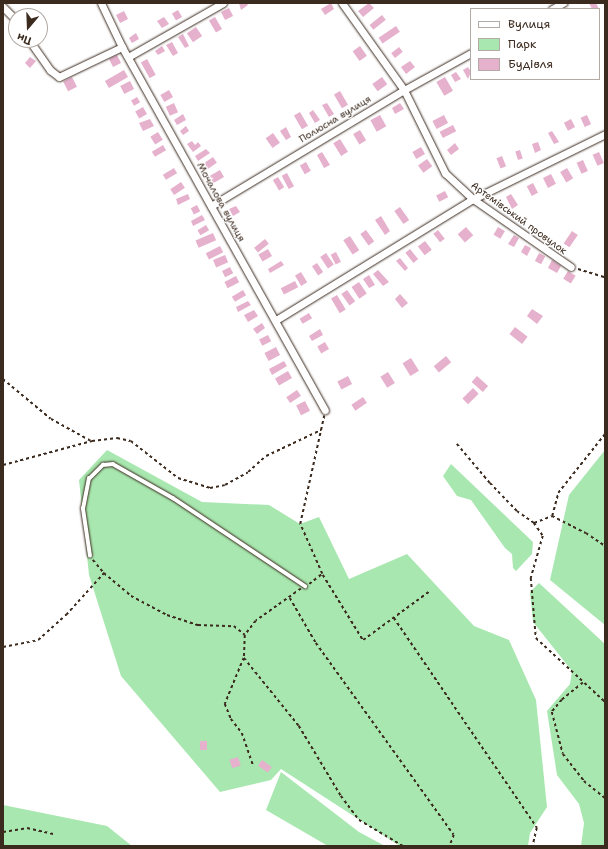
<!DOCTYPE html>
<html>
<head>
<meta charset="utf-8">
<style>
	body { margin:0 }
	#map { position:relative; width:608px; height:849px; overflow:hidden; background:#fff; font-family:"Shantell Sans",sans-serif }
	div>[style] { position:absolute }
	.green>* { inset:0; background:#a8e7af }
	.building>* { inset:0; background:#e5b1cd; transform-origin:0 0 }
	.path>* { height:1.5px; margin-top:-0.75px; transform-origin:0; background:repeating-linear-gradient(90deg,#3b2a1e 0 3px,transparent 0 6px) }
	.roads { filter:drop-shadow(0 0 1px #3b2a1e) drop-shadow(0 0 1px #3b2a1e) }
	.service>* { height:3.5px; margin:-1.75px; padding:0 1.75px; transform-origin:1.75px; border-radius:1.75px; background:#fff }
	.minor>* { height:7px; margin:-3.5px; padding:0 3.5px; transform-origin:3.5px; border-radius:3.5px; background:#fff }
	span { translate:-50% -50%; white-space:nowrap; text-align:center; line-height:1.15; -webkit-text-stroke:3px #fff; paint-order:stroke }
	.street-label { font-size:10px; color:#3b2a1e }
	.frame { position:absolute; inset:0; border:4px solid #3b2a1e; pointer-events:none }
	.legend { position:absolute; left:470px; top:8px; width:130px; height:72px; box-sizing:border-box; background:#fff; border:1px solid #b1aaa5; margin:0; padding:5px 7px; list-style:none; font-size:12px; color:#3b2a1e }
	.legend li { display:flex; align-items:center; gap:8px; height:20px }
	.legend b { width:20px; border:1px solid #b1aaa5 }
	.north { position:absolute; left:8px; top:8px; width:40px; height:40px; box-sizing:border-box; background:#fff; border:1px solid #b1aaa5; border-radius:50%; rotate:199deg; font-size:11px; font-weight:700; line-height:16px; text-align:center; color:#3b2a1e }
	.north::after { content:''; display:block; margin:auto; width:14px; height:18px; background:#3b2a1e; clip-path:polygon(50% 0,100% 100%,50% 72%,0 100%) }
</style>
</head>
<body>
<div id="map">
	<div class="green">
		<div style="clip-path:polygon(107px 450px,202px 502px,269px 505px,300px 524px,319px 517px,349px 579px,407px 554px,474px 626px,509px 640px,536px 700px,547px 807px,530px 833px,528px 846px,400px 846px,281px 769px,271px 780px,220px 792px,121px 676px,89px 575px,79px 480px)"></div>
		<div style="clip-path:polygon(605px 450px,605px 625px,550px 580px,569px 495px)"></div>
		<div style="clip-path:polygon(451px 464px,533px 542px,532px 554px,516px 571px,513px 568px,512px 554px,505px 548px,471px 500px,457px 496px,443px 476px)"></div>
		<div style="clip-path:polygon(539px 583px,605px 644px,605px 846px,581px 846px,584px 823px,579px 804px,557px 775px,547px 711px,570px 684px,572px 671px,533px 622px,530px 592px)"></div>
		<div style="clip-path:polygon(281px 772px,359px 832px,385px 846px,328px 846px,266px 810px)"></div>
		<div style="clip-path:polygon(3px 805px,107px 826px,132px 846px,3px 846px)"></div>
	</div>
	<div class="building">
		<div style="clip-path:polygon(239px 3px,247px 3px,248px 5px,241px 10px)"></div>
		<div style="clip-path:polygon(331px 3px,334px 9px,325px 15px,321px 9px)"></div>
		<div style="clip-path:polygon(369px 3px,374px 8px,363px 17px,358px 11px)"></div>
		<div style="clip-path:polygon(589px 3px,596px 3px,599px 9px,592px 9px)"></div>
		<div style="left:229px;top:8px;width:9px;height:9px;rotate:63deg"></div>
		<div style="left:178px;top:10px;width:8px;height:7px;rotate:60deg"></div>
		<div style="left:124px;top:11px;width:9px;height:9px;rotate:63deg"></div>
		<div style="left:382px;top:15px;width:6px;height:16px;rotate:51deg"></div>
		<div style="clip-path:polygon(164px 17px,169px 24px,162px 28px,157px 21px)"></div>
		<div style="left:215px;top:17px;width:14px;height:7px;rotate:60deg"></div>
		<div style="left:396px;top:26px;width:7px;height:21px;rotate:56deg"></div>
		<div style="left:196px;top:27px;width:11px;height:11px;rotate:56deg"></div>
		<div style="clip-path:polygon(136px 33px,139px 39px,132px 43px,129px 38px)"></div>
		<div style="clip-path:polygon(183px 34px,189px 46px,185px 48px,178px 37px)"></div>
		<div style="clip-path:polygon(172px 42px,178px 53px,173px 56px,166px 45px)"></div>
		<div style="clip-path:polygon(162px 46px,165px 51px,158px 55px,155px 51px)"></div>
		<div style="left:360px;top:46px;width:12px;height:9px;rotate:55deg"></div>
		<div style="left:399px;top:47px;width:6px;height:10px;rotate:51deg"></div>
		<div style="left:117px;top:55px;width:9px;height:9px;rotate:63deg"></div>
		<div style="clip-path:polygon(30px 57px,36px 61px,30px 68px,25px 63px)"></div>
		<div style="left:147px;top:59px;width:18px;height:7px;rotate:61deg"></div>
		<div style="clip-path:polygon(410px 61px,415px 67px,406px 74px,401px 67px)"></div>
		<div style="clip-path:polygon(468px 67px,471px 72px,468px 79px,463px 70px)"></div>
		<div style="left:124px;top:70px;width:8px;height:22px;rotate:60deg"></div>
		<div style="clip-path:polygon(456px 72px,461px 79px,455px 82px,451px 75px)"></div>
		<div style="left:72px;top:77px;width:11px;height:10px;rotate:63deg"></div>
		<div style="left:382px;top:77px;width:9px;height:12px;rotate:54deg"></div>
		<div style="left:445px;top:77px;width:16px;height:10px;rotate:60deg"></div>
		<div style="left:130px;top:81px;width:9px;height:11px;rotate:63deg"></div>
		<div style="left:169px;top:90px;width:8px;height:10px;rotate:60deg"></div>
		<div style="left:340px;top:91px;width:16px;height:7px;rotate:60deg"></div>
		<div style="left:137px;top:97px;width:6px;height:7px;rotate:59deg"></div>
		<div style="left:174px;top:103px;width:10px;height:9px;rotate:66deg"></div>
		<div style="clip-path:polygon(327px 103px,334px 114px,329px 117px,322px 105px)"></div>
		<div style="clip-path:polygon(400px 103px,404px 109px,395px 114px,392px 108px)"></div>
		<div style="left:143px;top:107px;width:8px;height:9px;rotate:60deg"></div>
		<div style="clip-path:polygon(313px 110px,320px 120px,315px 123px,309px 113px)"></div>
		<div style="left:300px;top:112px;width:16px;height:7px;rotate:60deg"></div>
		<div style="clip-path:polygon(183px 114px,186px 120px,177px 125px,174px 120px)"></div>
		<div style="left:380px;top:115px;width:13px;height:11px;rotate:61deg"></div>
		<div style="left:444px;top:115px;width:9px;height:13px;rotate:63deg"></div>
		<div style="left:587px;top:115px;width:10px;height:7px;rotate:66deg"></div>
		<div style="clip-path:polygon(150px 119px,154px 126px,143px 131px,139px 123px)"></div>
		<div style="left:571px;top:119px;width:9px;height:8px;rotate:63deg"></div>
		<div style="left:453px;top:125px;width:7px;height:15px;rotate:63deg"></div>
		<div style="clip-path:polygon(186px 126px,189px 131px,183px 135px,180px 131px)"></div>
		<div style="clip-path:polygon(286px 127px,291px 137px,286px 140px,280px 131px)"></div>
		<div style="left:360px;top:130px;width:12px;height:8px;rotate:59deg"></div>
		<div style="clip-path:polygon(552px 131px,559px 142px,554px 144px,548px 133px)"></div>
		<div style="left:158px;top:132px;width:9px;height:9px;rotate:58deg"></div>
		<div style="left:273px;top:133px;width:12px;height:9px;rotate:55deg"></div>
		<div style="left:340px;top:139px;width:15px;height:8px;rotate:58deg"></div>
		<div style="clip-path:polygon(192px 141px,195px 145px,198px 142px,201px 146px,193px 152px,187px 144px)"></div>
		<div style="clip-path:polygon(538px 142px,541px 150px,535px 153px,532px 144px)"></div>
		<div style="clip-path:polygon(455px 143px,459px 149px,451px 155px,447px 150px)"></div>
		<div style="left:163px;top:145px;width:6px;height:13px;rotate:59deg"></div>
		<div style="left:421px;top:147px;width:8px;height:10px;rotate:60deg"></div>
		<div style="clip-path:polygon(206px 149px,210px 153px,198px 161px,195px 156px)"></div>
		<div style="left:520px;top:150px;width:9px;height:5px;rotate:72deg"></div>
		<div style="clip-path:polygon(322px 152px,330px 165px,324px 168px,317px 155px)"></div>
		<div style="left:599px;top:152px;width:12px;height:7px;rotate:66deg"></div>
		<div style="left:502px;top:156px;width:11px;height:6px;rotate:68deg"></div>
		<div style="left:213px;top:157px;width:7px;height:15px;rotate:56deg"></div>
		<div style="left:427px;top:159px;width:9px;height:11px;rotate:54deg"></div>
		<div style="left:583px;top:160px;width:12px;height:7px;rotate:66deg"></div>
		<div style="left:306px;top:162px;width:10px;height:7px;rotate:61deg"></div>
		<div style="left:174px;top:168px;width:6px;height:13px;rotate:59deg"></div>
		<div style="left:567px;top:168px;width:12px;height:8px;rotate:59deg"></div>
		<div style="left:220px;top:170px;width:8px;height:14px;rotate:60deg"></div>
		<div style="left:287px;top:173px;width:15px;height:6px;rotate:62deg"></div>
		<div style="left:551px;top:174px;width:11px;height:9px;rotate:63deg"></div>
		<div style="left:278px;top:177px;width:12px;height:6px;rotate:59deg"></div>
		<div style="left:181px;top:182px;width:7px;height:13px;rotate:56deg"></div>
		<div style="left:533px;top:183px;width:11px;height:7px;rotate:63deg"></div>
		<div style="left:445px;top:191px;width:7px;height:10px;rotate:63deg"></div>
		<div style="clip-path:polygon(188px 194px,190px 199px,178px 205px,176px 199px)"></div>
		<div style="clip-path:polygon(511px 194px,518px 205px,512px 209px,506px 197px)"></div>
		<div style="left:197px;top:205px;width:7px;height:7px;rotate:63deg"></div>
		<div style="clip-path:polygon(236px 206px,240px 212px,233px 216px,229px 209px)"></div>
		<div style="left:400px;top:207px;width:16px;height:7px;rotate:55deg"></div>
		<div style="clip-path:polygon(202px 215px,205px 220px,193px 226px,191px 221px)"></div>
		<div style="clip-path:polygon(381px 216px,390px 231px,385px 235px,375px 220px)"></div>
		<div style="left:206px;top:225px;width:6px;height:10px;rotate:59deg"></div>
		<div style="left:466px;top:227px;width:11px;height:11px;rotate:49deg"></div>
		<div style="left:498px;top:227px;width:8px;height:9px;rotate:30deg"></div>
		<div style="left:366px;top:230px;width:14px;height:7px;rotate:54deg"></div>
		<div style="left:438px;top:230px;width:11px;height:6px;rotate:52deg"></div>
		<div style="left:572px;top:231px;width:7px;height:15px;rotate:34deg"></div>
		<div style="left:213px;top:233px;width:8px;height:19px;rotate:67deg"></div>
		<div style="clip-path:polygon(514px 235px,519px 238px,514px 247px,508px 244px)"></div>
		<div style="left:350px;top:236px;width:17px;height:8px;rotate:57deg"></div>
		<div style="left:265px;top:239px;width:6px;height:14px;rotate:51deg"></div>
		<div style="left:425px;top:241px;width:11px;height:9px;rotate:52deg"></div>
		<div style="clip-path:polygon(525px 245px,531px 248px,527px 256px,521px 252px)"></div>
		<div style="left:220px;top:246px;width:7px;height:16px;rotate:63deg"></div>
		<div style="left:268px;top:249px;width:8px;height:11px;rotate:60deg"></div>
		<div style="left:410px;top:249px;width:13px;height:6px;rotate:51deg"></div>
		<div style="left:336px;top:252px;width:11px;height:6px;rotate:63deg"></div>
		<div style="left:326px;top:253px;width:14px;height:7px;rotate:56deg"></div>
		<div style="left:539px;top:253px;width:7px;height:9px;rotate:27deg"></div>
		<div style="left:225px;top:255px;width:8px;height:13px;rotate:67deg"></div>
		<div style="clip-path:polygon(400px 258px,408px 268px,405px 271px,396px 261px)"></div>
		<div style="clip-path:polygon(552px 260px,561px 266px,557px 273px,548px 268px)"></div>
		<div style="clip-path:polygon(281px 261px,284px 265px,270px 273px,268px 269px)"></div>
		<div style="left:317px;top:263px;width:11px;height:6px;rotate:56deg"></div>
		<div style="left:230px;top:267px;width:7px;height:9px;rotate:63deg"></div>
		<div style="clip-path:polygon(378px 270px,389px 282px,383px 286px,373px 274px)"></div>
		<div style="left:568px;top:271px;width:9px;height:9px;rotate:32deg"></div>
		<div style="left:301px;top:272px;width:12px;height:7px;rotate:59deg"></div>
		<div style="clip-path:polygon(369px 275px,375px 285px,369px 288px,363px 279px)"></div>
		<div style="left:236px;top:276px;width:7px;height:13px;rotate:63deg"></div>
		<div style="left:295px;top:281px;width:7px;height:16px;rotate:63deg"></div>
		<div style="left:359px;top:282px;width:14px;height:9px;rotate:56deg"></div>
		<div style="left:243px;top:290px;width:6px;height:13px;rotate:59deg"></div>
		<div style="left:347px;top:290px;width:14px;height:7px;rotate:54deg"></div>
		<div style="clip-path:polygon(400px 294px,408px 303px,402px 308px,395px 299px)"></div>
		<div style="left:337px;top:295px;width:17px;height:7px;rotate:59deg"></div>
		<div style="clip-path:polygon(248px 301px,251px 305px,238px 312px,236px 307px)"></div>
		<div style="clip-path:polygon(532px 309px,543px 316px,537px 324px,527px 316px)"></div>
		<div style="clip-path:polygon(254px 310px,258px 316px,248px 322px,244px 315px)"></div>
		<div style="left:309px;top:313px;width:6px;height:11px;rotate:59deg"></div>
		<div style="clip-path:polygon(262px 323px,265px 328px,257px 334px,253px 329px)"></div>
		<div style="left:515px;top:327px;width:16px;height:9px;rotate:38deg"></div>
		<div style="clip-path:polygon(320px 329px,323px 335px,312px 341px,309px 336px)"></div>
		<div style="left:268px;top:335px;width:7px;height:10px;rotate:63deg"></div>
		<div style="left:325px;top:342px;width:8px;height:9px;rotate:60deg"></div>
		<div style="left:276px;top:347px;width:9px;height:13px;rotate:63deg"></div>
		<div style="left:446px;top:356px;width:8px;height:16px;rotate:50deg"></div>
		<div style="left:411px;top:358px;width:15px;height:10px;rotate:58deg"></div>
		<div style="clip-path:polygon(284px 361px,287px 366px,272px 375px,269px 369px)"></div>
		<div style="left:288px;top:371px;width:8px;height:15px;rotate:60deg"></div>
		<div style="left:388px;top:372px;width:13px;height:9px;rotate:58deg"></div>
		<div style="left:348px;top:376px;width:9px;height:12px;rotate:63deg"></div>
		<div style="left:477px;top:376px;width:15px;height:8px;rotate:42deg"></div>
		<div style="left:473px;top:388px;width:8px;height:15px;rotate:45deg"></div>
		<div style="left:297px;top:390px;width:7px;height:13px;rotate:56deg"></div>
		<div style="left:363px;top:397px;width:7px;height:14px;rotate:56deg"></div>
		<div style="left:305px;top:401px;width:11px;height:10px;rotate:63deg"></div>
		<div style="left:200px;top:741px;width:7px;height:9px"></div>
		<div style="left:238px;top:757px;width:9px;height:9px;rotate:72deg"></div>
		<div style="left:262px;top:760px;width:12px;height:7px;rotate:35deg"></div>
	</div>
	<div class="path">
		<div style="left:578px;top:269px;width:28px;rotate:17deg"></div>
		<div style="left:3px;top:379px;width:62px;rotate:39.8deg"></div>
		<div style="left:51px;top:419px;width:46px;rotate:28.8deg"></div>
		<div style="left:457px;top:444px;width:51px;rotate:49.8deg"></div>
		<div style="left:490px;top:483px;width:39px;rotate:46deg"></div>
		<div style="left:517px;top:511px;width:21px;rotate:35deg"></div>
		<div style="left:534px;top:523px;width:16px;rotate:55deg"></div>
		<div style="left:543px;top:536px;width:44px;rotate:105.9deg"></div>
		<div style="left:531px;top:578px;width:60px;rotate:85.2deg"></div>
		<div style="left:536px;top:638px;width:94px;rotate:42.8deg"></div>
		<div style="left:3px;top:465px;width:92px;rotate:-15.1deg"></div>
		<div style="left:92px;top:441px;width:25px;rotate:-7deg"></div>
		<div style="left:117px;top:438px;width:14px;rotate:12deg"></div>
		<div style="left:131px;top:441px;width:60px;rotate:38.2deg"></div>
		<div style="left:178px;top:478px;width:34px;rotate:17deg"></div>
		<div style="left:210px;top:488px;width:15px;rotate:-11deg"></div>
		<div style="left:225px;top:485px;width:26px;rotate:-29deg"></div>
		<div style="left:248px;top:472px;width:24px;rotate:-42deg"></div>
		<div style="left:266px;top:456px;width:61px;rotate:-25.3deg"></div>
		<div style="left:552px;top:516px;width:38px;rotate:27deg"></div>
		<div style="left:586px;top:533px;width:23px;rotate:34deg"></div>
		<div style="left:534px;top:523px;width:19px;rotate:-21deg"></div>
		<div style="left:552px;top:516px;width:24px;rotate:-75deg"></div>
		<div style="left:558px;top:493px;width:75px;rotate:-51.5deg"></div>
		<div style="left:93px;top:560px;width:17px;rotate:50deg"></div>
		<div style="left:104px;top:573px;width:35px;rotate:40deg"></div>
		<div style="left:131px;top:596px;width:41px;rotate:27.8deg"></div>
		<div style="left:167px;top:615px;width:33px;rotate:18deg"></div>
		<div style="left:198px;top:625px;width:36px;rotate:2deg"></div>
		<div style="left:234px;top:626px;width:14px;rotate:39deg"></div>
		<div style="left:323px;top:575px;width:76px;rotate:58.4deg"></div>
		<div style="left:363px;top:640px;width:83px;rotate:-36.2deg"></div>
		<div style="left:309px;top:584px;width:16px;rotate:-38deg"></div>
		<div style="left:322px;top:574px;width:55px;rotate:-113.7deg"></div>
		<div style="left:300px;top:524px;width:111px;rotate:-77.5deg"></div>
		<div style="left:301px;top:589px;width:55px;rotate:144.6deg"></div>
		<div style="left:256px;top:621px;width:18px;rotate:128deg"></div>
		<div style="left:245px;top:635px;width:23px;rotate:92deg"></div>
		<div style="left:244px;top:658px;width:87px;rotate:51deg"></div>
		<div style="left:299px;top:726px;width:82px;rotate:59deg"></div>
		<div style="left:341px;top:796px;width:30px;rotate:53deg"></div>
		<div style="left:359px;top:820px;width:51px;rotate:30.6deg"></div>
		<div style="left:290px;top:598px;width:52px;rotate:60deg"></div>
		<div style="left:316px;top:643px;width:236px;rotate:54.3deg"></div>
		<div style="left:454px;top:835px;width:12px;rotate:110deg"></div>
		<div style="left:394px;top:618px;width:254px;rotate:55.7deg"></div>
		<div style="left:537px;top:828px;width:18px;rotate:103deg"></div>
		<div style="left:3px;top:647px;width:36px;rotate:-11deg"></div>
		<div style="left:38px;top:640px;width:38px;rotate:-42deg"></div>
		<div style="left:66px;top:615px;width:57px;rotate:-47.9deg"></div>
		<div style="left:244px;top:658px;width:50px;rotate:112.4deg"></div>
		<div style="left:225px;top:704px;width:16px;rotate:68deg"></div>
		<div style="left:231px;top:719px;width:18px;rotate:52deg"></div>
		<div style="left:242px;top:733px;width:34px;rotate:71deg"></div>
		<div style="left:583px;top:683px;width:27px;rotate:141deg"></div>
		<div style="left:562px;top:700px;width:16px;rotate:130deg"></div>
		<div style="left:552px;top:712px;width:43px;rotate:75.3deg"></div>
		<div style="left:563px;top:754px;width:34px;rotate:52deg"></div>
		<div style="left:584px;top:781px;width:27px;rotate:39deg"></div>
		<div style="left:3px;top:832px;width:24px;rotate:-9deg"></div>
		<div style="left:27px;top:828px;width:28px;rotate:13deg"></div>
	</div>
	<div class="roads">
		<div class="service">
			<div style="left:90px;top:556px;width:48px;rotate:-98.5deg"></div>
			<div style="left:83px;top:509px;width:31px;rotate:-79deg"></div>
			<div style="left:89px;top:479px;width:20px;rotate:-45deg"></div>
			<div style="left:103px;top:465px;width:10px;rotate:-6deg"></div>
			<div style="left:113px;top:464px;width:69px;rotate:29.5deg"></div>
			<div style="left:173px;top:498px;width:159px;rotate:33.7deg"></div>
		</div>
		<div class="minor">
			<div style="left:101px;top:3px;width:49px;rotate:64.5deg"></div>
			<div style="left:122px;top:47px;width:416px;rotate:60.8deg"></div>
			<div style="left:342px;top:3px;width:107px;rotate:54.5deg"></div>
			<div style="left:404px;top:90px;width:93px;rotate:63.7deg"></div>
			<div style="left:445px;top:173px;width:38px;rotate:43deg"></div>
			<div style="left:473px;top:199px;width:119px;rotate:34.8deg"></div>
			<div style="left:3px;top:7px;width:18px;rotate:45deg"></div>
			<div style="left:552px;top:9px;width:13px;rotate:-29deg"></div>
			<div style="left:29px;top:40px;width:37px;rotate:55deg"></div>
			<div style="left:50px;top:70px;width:11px;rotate:38deg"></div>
			<div style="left:59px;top:77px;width:70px;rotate:-25.5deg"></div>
			<div style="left:128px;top:57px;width:109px;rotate:-29.6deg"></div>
			<div style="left:211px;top:206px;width:225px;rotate:-31deg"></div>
			<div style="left:404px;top:90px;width:77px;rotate:-28.9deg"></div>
			<div style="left:276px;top:320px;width:231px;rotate:-31.6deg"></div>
			<div style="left:473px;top:199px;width:147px;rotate:-26.2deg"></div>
		</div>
	</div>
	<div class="street-label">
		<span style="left:335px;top:119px;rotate:-31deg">Полюсна вулиця</span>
		<span style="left:221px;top:202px;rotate:61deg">Мочалова вулиця</span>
		<span style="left:519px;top:218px;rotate:36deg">Артемівський провулок</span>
	</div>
	<div class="frame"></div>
	<ul class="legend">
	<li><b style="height:5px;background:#fff"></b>Вулиця</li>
	<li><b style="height:11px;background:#a8e7af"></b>Парк</li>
	<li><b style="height:11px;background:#e5b1cd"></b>Будівля</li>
	</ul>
	<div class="north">Пн</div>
</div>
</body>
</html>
